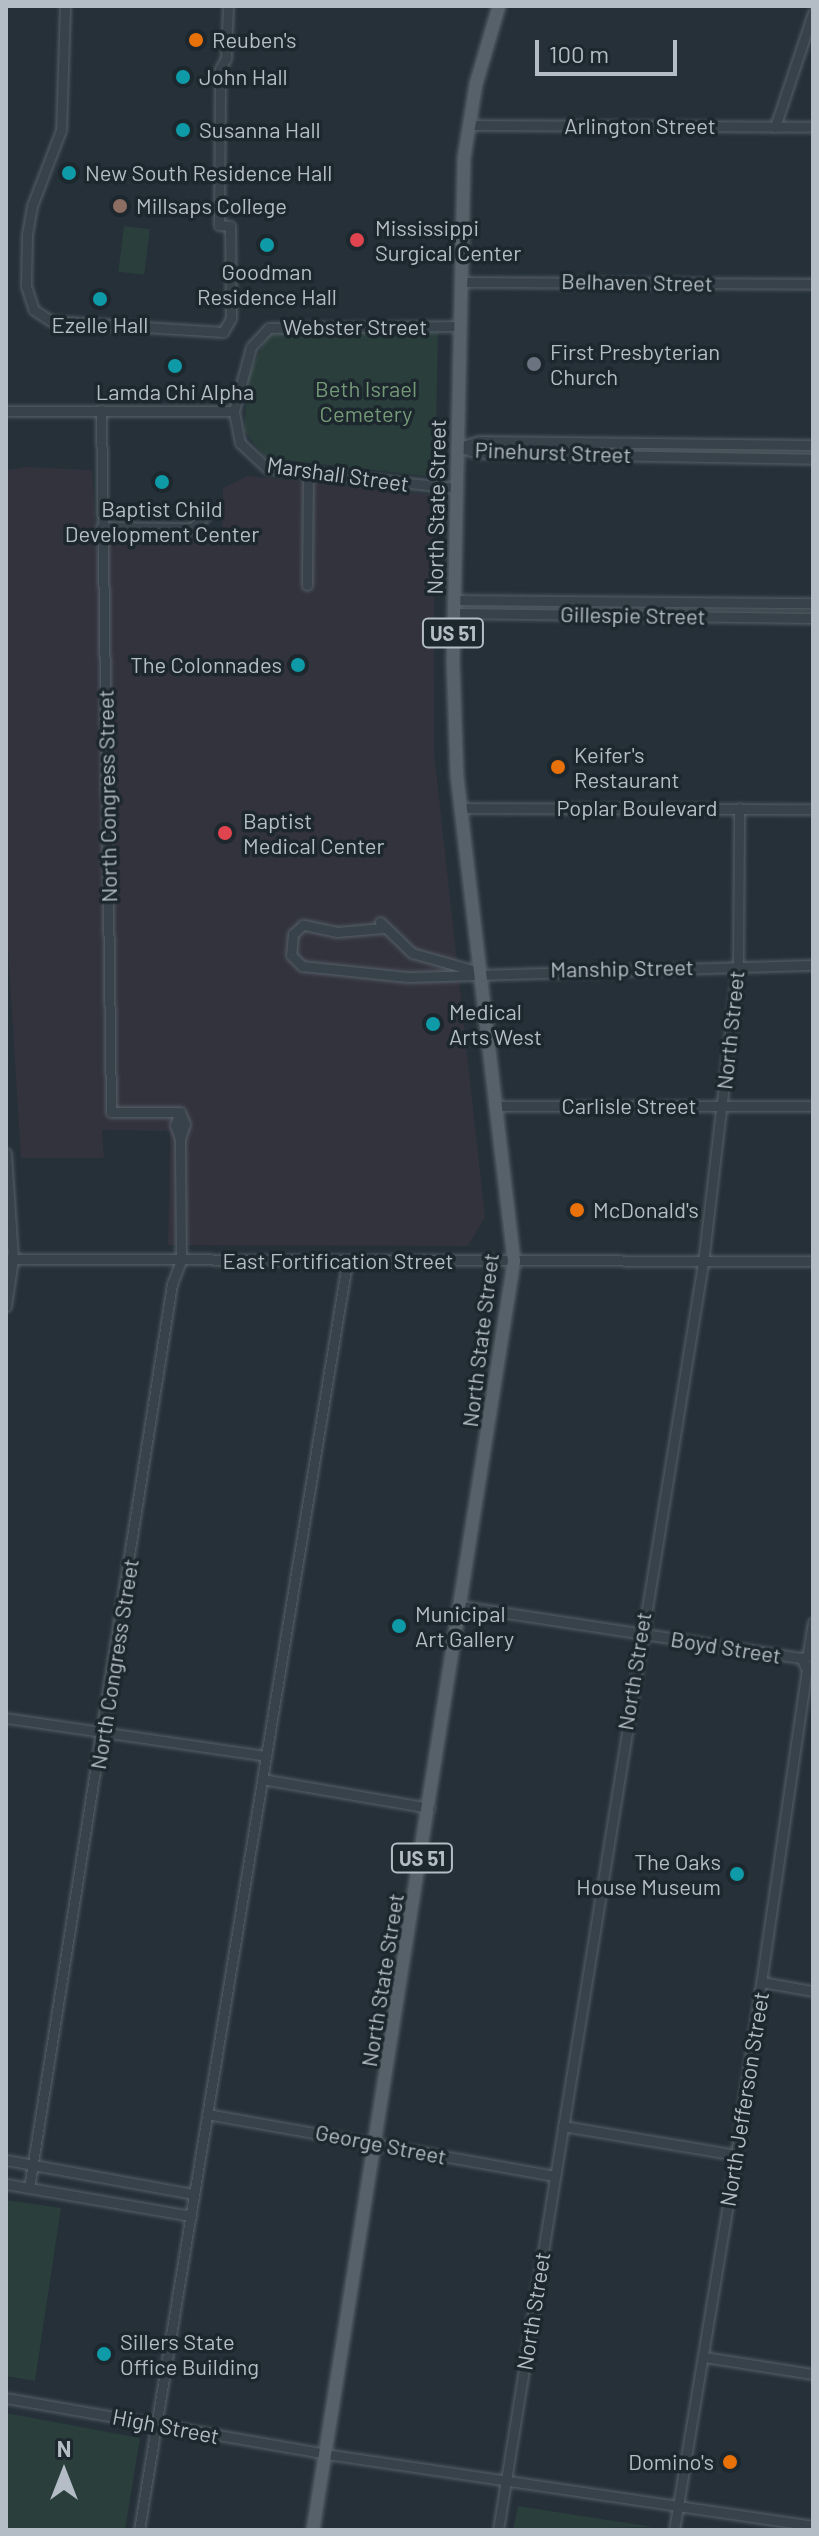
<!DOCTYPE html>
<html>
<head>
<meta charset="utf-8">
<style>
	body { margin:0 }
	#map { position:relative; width:819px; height:2536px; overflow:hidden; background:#253039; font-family:Barlow,sans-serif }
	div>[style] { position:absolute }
	.medical>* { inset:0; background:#33333e }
	.green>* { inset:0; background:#2a3e3b; transform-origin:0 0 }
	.roads { filter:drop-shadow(0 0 2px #566067) drop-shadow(0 0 2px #566067) }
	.minor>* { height:9px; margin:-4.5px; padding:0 4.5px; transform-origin:4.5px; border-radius:4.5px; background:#38424a }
	.major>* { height:12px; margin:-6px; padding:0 6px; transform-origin:6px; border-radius:6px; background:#566169 }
	.dots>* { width:22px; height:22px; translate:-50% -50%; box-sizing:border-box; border:4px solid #1d272e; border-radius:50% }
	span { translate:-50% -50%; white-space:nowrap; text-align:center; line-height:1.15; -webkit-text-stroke:7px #1d272e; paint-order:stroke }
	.shield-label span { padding:2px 6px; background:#1d272e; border:2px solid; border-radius:6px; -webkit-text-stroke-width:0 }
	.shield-label { font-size:20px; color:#b4bdc5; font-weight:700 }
	.poi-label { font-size:22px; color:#b4bdc5 }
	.left { translate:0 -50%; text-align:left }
	.right { translate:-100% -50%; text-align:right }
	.street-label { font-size:22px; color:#b4bdc5 }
	.park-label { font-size:22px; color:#749977 }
	.frame { position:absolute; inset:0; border:8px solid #b4bdc5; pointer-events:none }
	.north { position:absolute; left:24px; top:2432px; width:80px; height:80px; -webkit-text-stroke:6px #1d272e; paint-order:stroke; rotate:0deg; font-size:22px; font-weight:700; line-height:32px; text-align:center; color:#b4bdc5 }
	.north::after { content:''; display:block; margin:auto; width:28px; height:36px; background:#b4bdc5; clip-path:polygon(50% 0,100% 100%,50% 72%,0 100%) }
	.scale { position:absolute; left:535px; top:40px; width:142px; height:36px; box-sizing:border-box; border:4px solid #b4bdc5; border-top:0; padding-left:10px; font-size:24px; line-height:28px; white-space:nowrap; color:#b4bdc5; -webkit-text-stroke:6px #1d272e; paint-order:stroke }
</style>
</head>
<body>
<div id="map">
	<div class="medical">
		<div style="clip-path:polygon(27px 467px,92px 470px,96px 535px,222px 532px,223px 488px,248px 476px,434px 495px,434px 752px,485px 1217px,468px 1246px,168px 1245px,170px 1131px,102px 1130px,104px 1158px,21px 1158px,6px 915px,6px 470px)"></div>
	</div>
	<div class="green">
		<div style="left:124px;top:226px;width:26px;height:46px;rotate:7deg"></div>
		<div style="clip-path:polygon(438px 332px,435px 477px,266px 458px,244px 431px,248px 377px,267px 336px,286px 332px)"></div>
		<div style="clip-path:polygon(6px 2200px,61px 2208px,35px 2381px,6px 2376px)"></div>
		<div style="clip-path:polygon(6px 2413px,140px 2438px,125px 2530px,6px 2530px)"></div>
		<div style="clip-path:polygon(518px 2506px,653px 2527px,513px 2530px)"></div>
	</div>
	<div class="roads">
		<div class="minor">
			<div style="left:65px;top:6px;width:124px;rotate:91.8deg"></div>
			<div style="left:61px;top:130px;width:81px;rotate:110.9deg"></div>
			<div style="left:32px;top:206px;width:28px;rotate:100deg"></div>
			<div style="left:27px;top:234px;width:52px;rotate:91.1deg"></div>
			<div style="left:26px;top:286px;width:25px;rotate:72deg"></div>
			<div style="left:34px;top:310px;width:20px;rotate:33deg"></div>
			<div style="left:51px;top:321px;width:172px;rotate:3.7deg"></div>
			<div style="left:223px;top:332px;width:16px;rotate:-60deg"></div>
			<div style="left:231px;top:318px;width:92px;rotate:-90.6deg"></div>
			<div style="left:230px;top:226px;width:11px;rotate:-175deg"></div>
			<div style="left:219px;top:225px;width:156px;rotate:-89.6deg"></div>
			<div style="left:220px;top:69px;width:13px;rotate:-61deg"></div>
			<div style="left:226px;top:58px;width:52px;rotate:-87.8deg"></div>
			<div style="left:468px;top:125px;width:345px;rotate:0.3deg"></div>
			<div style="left:775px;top:127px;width:120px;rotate:-71.6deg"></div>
			<div style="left:461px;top:282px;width:352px;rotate:0.3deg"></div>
			<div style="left:101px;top:410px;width:702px;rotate:89.18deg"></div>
			<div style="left:111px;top:1112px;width:69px"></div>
			<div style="left:6px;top:411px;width:228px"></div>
			<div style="left:457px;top:448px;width:23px;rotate:-18deg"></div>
			<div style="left:479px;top:441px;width:334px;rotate:0.7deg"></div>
			<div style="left:460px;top:448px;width:20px;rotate:15deg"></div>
			<div style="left:479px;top:453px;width:334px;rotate:1deg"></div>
			<div style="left:456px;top:488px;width:190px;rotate:-174deg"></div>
			<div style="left:267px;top:468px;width:37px;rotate:-137deg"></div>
			<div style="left:240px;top:443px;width:33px;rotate:-101deg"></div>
			<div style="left:234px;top:411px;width:66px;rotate:-75.1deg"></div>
			<div style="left:251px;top:347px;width:26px;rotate:-47deg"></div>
			<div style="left:269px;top:328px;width:190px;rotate:-0.6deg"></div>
			<div style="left:101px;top:527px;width:91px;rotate:0.6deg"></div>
			<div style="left:192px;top:528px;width:18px;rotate:-43deg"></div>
			<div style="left:307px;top:585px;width:112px;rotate:-89.5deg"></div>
			<div style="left:454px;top:600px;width:359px;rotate:0.5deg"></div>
			<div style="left:454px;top:613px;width:359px;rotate:0.8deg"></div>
			<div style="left:461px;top:808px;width:352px;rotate:0.2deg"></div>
			<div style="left:380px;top:922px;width:45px;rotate:44.1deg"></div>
			<div style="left:412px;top:953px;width:66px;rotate:15.7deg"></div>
			<div style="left:383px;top:928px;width:46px;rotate:175deg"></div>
			<div style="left:337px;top:932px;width:35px;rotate:-168deg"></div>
			<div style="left:303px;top:925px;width:13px;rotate:138deg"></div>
			<div style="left:293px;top:934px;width:21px;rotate:95deg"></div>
			<div style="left:291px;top:955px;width:16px;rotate:45deg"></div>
			<div style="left:302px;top:966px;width:106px;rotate:6deg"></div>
			<div style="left:407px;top:977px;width:406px;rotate:-1.7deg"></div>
			<div style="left:494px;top:1106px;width:319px"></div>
			<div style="left:180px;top:1113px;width:13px;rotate:113deg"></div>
			<div style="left:175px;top:1125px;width:15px;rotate:70deg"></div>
			<div style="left:6px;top:1153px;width:106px;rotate:86.2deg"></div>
			<div style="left:13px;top:1259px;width:48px;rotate:98.5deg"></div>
			<div style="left:6px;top:1259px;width:807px;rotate:0.14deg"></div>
			<div style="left:461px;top:1606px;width:344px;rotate:8.7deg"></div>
			<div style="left:808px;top:1653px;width:31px;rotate:-81deg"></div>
			<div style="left:813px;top:1655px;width:12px;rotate:166deg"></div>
			<div style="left:801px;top:1658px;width:9px;rotate:63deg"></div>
			<div style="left:805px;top:1666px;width:8px;rotate:-7deg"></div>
			<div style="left:6px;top:1718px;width:263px;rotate:8.3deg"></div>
			<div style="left:262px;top:1779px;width:170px;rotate:9.8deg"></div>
			<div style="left:762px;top:1982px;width:52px;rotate:10deg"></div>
			<div style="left:207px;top:2114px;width:352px;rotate:10.1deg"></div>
			<div style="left:563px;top:2126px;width:175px;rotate:9.5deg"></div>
			<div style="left:6px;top:2160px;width:191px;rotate:10.3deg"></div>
			<div style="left:6px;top:2184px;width:188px;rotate:9.8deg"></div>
			<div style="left:29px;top:2188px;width:915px;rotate:-81.01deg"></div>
			<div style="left:172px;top:1284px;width:26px;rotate:-69deg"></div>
			<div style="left:181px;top:1260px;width:121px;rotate:-90.5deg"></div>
			<div style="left:180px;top:1139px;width:16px;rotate:-72deg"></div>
			<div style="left:185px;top:1124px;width:13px;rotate:-113deg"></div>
			<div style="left:704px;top:2357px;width:110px;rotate:8.9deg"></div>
			<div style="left:6px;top:2398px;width:325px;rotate:9.9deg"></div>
			<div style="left:326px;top:2454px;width:492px;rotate:8.4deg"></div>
			<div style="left:139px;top:2530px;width:1285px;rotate:-80.68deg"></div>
			<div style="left:498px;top:2530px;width:1283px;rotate:-80.81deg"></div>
			<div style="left:703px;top:1263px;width:300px;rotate:-83.3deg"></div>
			<div style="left:738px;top:965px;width:157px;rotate:-89.6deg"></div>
			<div style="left:674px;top:2530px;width:380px;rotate:-80.6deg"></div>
			<div style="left:736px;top:2155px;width:494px;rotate:-81.7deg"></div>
		</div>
		<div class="major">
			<div style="left:313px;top:2530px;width:1285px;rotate:-81deg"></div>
			<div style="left:514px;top:1261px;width:488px;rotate:-96.7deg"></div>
			<div style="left:457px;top:776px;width:113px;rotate:-92deg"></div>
			<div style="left:453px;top:663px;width:505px;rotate:-88.75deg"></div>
			<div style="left:464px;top:158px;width:75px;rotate:-80.8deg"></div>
			<div style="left:476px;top:84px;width:81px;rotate:-73.6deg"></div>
		</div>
	</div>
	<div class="dots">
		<div style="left:196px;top:40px;background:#e8710a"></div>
		<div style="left:183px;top:77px;background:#0f9aa8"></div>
		<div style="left:183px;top:130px;background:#0f9aa8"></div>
		<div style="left:69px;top:173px;background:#0f9aa8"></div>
		<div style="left:120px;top:206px;background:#8d6e63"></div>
		<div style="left:357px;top:240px;background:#e0444e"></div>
		<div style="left:267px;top:245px;background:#0f9aa8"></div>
		<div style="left:100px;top:299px;background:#0f9aa8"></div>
		<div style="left:534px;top:364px;background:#6b7280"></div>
		<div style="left:175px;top:366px;background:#0f9aa8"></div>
		<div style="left:162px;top:482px;background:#0f9aa8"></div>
		<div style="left:298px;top:665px;background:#0f9aa8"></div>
		<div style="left:558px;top:767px;background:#e8710a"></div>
		<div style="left:225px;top:833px;background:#e0444e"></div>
		<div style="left:433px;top:1024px;background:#0f9aa8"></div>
		<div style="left:577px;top:1210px;background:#e8710a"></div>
		<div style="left:399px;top:1626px;background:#0f9aa8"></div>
		<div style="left:737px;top:1874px;background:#0f9aa8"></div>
		<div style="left:104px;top:2354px;background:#0f9aa8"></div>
		<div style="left:730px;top:2462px;background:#e8710a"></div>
	</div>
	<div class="shield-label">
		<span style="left:453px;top:633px">US 51</span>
		<span style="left:422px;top:1858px">US 51</span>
	</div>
	<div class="poi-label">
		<span class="left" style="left:212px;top:40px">Reuben's</span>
		<span class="left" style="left:199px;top:77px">John Hall</span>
		<span class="left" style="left:199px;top:130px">Susanna Hall</span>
		<span class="left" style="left:85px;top:173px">New South Residence Hall</span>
		<span class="left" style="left:136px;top:206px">Millsaps College</span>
		<span class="left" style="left:375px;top:240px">Mississippi<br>Surgical Center</span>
		<span style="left:267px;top:284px">Goodman<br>Residence Hall</span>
		<span style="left:100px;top:325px">Ezelle Hall</span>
		<span class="left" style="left:550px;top:364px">First Presbyterian<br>Church</span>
		<span style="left:175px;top:392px">Lamda Chi Alpha</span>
		<span style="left:162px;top:521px">Baptist Child<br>Development Center</span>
		<span class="right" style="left:282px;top:665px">The Colonnades</span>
		<span class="left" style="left:574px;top:767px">Keifer's<br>Restaurant</span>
		<span class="left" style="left:243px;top:833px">Baptist<br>Medical Center</span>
		<span class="left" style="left:449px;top:1024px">Medical<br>Arts West</span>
		<span class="left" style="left:593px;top:1210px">McDonald's</span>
		<span class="left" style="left:415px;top:1626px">Municipal<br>Art Gallery</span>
		<span class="right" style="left:721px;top:1874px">The Oaks<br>House Museum</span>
		<span class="left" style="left:120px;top:2354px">Sillers State<br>Office Building</span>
		<span class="right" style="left:714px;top:2462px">Domino's</span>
	</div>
	<div class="street-label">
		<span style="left:640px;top:126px">Arlington Street</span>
		<span style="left:637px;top:282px;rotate:1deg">Belhaven Street</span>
		<span style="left:355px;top:327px">Webster Street</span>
		<span style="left:553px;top:452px;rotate:2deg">Pinehurst Street</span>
		<span style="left:338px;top:474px;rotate:8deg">Marshall Street</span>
		<span style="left:436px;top:507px;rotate:-89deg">North State Street</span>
		<span style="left:633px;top:615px;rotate:1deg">Gillespie Street</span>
		<span style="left:107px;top:796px;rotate:-91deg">North Congress Street</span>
		<span style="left:637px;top:808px">Poplar Boulevard</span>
		<span style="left:622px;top:968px;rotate:-1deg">Manship Street</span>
		<span style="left:730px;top:1030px;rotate:-84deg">North Street</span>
		<span style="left:629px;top:1106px">Carlisle Street</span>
		<span style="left:338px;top:1261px">East Fortification Street</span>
		<span style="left:480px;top:1340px;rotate:-83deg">North State Street</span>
		<span style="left:726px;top:1647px;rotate:9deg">Boyd Street</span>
		<span style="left:114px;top:1664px;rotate:-81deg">North Congress Street</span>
		<span style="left:634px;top:1671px;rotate:-81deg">North Street</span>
		<span style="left:382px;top:1980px;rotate:-81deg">North State Street</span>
		<span style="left:744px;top:2099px;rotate:-81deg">North Jefferson Street</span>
		<span style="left:381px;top:2144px;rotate:11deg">George Street</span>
		<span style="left:533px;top:2311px;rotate:-81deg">North Street</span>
		<span style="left:166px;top:2426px;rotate:11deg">High Street</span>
	</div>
	<div class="park-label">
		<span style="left:366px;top:401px">Beth Israel<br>Cemetery</span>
	</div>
	<div class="frame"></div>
	<div class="north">N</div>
	<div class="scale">100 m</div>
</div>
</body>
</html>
